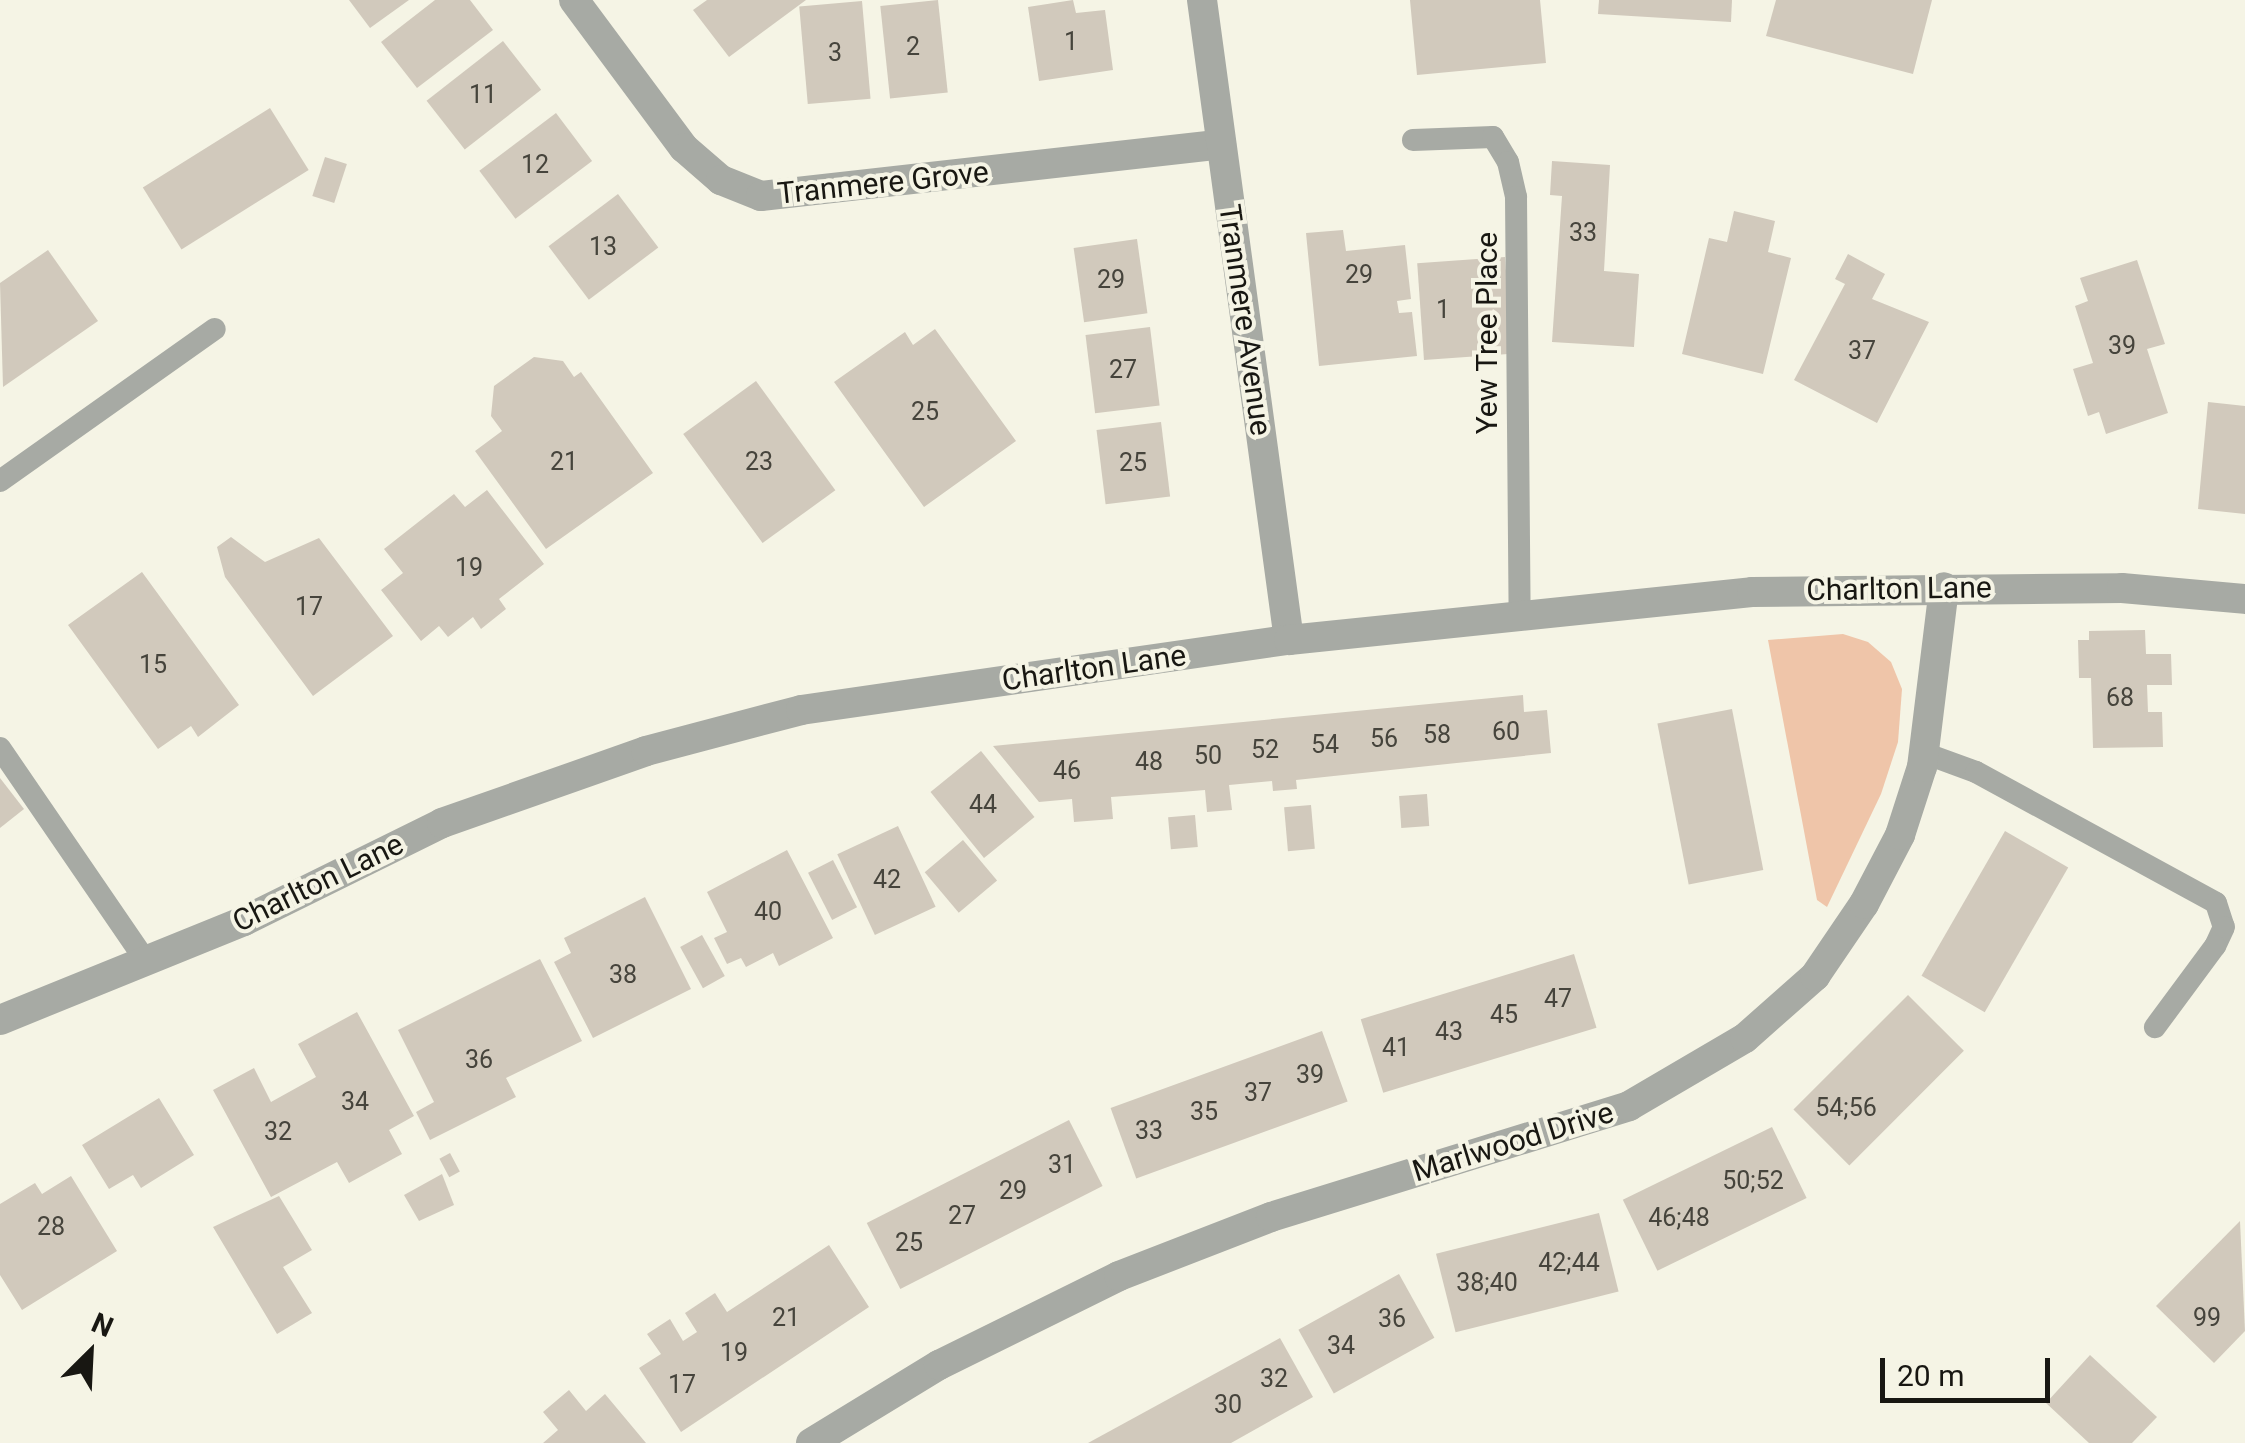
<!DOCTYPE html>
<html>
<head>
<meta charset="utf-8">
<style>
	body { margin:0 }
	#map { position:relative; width:2245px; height:1443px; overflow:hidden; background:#f5f4e5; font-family:Roboto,sans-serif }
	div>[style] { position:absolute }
	.green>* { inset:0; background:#efc5a9 }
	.building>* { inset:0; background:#d1c9bc; transform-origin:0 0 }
	.lane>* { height:22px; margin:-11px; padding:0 11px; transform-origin:11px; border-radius:11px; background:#a7aaa4 }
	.street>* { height:30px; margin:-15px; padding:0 15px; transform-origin:15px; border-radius:15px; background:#a7aaa4 }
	span { translate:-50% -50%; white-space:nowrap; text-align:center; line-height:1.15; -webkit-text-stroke:8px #f5f4e5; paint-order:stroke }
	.number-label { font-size:25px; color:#46443c }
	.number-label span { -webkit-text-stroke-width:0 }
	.street-label { font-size:30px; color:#181712 }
	.north { position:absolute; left:40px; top:1303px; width:100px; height:100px; -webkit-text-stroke:8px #f5f4e5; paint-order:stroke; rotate:24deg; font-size:28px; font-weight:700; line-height:40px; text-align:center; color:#181712 }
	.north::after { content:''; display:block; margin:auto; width:35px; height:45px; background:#181712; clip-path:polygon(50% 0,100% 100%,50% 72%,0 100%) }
	.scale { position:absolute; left:1880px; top:1358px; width:170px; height:45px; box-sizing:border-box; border:5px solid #181712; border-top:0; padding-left:12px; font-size:30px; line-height:35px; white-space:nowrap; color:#181712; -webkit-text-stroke:8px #f5f4e5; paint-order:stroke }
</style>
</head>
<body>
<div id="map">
	<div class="green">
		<div style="clip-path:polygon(1843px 634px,1868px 642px,1891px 662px,1902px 689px,1898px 742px,1881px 794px,1827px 907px,1817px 900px,1768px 640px)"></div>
	</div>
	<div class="building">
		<div style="clip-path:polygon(349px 0,409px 0,370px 28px)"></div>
		<div style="clip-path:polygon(435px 0,470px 0,493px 30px,417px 88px,381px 42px)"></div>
		<div style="clip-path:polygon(707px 0,806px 0,729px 57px,693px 10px)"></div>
		<div style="left:938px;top:0;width:93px;height:58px;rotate:84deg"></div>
		<div style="clip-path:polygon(1073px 0,1076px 13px,1105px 10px,1113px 70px,1039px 81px,1028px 7px)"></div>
		<div style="clip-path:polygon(1410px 0,1540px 0,1546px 63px,1417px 75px)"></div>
		<div style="clip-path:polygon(1599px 0,1732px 0,1731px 22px,1598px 14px)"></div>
		<div style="clip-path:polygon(1776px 0,1932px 0,1913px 74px,1766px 36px)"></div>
		<div style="left:862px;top:1px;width:98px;height:63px;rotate:85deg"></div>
		<div style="left:503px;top:41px;width:62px;height:97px;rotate:52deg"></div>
		<div style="left:270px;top:108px;width:73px;height:150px;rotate:58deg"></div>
		<div style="left:556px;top:113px;width:60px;height:96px;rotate:53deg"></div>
		<div style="left:325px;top:157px;width:23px;height:41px;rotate:18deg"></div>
		<div style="clip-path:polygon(1552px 161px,1610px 165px,1604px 271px,1639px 274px,1634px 347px,1552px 342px,1562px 196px,1550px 195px)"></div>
		<div style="left:618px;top:194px;width:67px;height:87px;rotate:53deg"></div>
		<div style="clip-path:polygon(1734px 211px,1775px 221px,1768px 252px,1791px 258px,1763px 374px,1682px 354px,1709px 238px,1727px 242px)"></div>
		<div style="clip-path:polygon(1343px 230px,1346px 251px,1405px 245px,1411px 299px,1397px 301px,1399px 313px,1412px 312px,1417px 356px,1319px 366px,1306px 233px)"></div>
		<div style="left:1137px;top:239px;width:75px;height:64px;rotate:82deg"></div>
		<div style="clip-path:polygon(48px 250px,98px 321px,3px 387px,0 283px)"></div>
		<div style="clip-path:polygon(1848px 254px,1885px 274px,1872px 299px,1929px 322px,1877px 423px,1794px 380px,1845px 284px,1835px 279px)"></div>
		<div style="left:1505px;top:257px;width:97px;height:88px;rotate:86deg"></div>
		<div style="clip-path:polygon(2137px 260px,2165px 344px,2147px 349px,2168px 413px,2106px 434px,2099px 412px,2088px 416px,2073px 369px,2093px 363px,2075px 306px,2088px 301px,2080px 278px)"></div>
		<div style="left:1150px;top:327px;width:79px;height:65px;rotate:83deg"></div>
		<div style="clip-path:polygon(935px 329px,1016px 441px,924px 507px,834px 382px,905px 332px,913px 345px)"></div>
		<div style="clip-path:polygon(534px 357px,563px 361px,574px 377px,581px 372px,653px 473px,546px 549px,475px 451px,502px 431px,491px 416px,494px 386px)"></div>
		<div style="left:756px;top:381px;width:135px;height:90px;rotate:54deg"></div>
		<div style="clip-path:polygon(2208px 402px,2245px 406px,2245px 514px,2198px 509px)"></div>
		<div style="left:1161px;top:422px;width:75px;height:65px;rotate:83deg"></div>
		<div style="clip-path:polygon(487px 490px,544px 564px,499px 599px,506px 609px,481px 629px,473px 617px,448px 637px,439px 626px,421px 641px,381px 590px,403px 573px,384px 549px,454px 494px,465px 507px)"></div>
		<div style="clip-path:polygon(231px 537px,265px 562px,319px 538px,393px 636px,313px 696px,225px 577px,217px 547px)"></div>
		<div style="clip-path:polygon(142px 572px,239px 705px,198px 737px,191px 726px,158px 749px,68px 625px)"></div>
		<div style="clip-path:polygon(2145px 630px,2146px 654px,2171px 654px,2172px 685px,2147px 685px,2148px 712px,2162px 712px,2163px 747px,2093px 748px,2091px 678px,2079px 678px,2078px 640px,2089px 640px,2089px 631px)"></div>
		<div style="clip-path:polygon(1523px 695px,1524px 712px,1547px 710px,1551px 753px,1296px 780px,1297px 789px,1273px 791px,1272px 781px,1229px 785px,1232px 810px,1207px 812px,1205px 790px,1181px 792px,1111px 797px,1113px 819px,1074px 822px,1072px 799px,1039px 802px,993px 746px)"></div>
		<div style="left:1732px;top:709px;width:164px;height:76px;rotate:79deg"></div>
		<div style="left:981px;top:751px;width:85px;height:65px;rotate:51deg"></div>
		<div style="clip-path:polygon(0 778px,24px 809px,0 828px)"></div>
		<div style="left:1427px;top:794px;width:32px;height:28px;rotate:86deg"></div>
		<div style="left:1311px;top:805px;width:44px;height:27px;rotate:85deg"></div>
		<div style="left:1195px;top:815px;width:32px;height:27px;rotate:85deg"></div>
		<div style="left:898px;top:826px;width:89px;height:67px;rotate:65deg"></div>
		<div style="left:2005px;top:831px;width:73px;height:167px;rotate:30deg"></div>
		<div style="left:963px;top:840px;width:53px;height:50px;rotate:50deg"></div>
		<div style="clip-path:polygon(787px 850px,833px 938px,779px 966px,773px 953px,746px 967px,741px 958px,727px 964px,714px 938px,727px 932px,707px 892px)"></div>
		<div style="left:833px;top:860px;width:53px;height:28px;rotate:63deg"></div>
		<div style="clip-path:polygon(645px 897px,691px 989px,593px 1038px,554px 962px,571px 953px,564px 938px)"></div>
		<div style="left:702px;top:935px;width:47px;height:25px;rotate:61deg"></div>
		<div style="left:1574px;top:954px;width:77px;height:223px;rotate:73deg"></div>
		<div style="clip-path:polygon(540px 959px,582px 1041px,506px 1078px,516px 1097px,430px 1140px,416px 1112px,434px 1102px,398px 1030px)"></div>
		<div style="left:1908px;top:995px;width:79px;height:162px;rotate:45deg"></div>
		<div style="clip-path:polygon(357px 1012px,414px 1116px,389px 1130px,402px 1154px,349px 1183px,337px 1162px,271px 1197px,213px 1090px,254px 1068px,271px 1102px,316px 1077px,298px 1044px)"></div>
		<div style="left:1322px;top:1031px;width:75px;height:225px;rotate:70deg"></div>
		<div style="clip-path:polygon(159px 1098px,194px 1155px,141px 1188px,133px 1175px,109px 1189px,82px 1145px)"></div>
		<div style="left:1069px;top:1120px;width:74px;height:227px;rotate:63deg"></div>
		<div style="left:1772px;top:1127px;width:79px;height:166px;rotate:64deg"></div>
		<div style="left:450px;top:1153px;width:21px;height:12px;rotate:62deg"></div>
		<div style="clip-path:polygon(442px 1174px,454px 1205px,419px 1221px,404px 1195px)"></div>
		<div style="clip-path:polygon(71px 1176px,117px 1251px,22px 1310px,0 1275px,0 1204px,35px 1183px,42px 1194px)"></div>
		<div style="clip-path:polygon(279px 1196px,312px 1250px,283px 1267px,312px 1313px,277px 1334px,213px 1227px)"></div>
		<div style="left:1599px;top:1213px;width:81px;height:168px;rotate:76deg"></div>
		<div style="clip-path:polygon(2240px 1221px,2245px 1331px,2214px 1363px,2156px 1306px)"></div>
		<div style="clip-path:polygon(829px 1245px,869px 1307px,681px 1432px,639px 1368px,661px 1354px,647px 1334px,670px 1319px,683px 1341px,697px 1332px,685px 1313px,715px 1293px,727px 1312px)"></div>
		<div style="left:1399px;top:1274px;width:73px;height:115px;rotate:61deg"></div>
		<div style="clip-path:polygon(1280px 1338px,1313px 1397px,1231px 1443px,1088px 1443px)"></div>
		<div style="clip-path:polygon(2090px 1355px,2157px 1417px,2132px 1443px,2089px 1443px,2046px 1403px)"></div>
		<div style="clip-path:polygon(569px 1390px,586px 1411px,605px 1394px,646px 1443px,543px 1443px,558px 1430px,543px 1412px)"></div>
	</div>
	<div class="lane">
		<div style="left:1413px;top:140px;width:80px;rotate:-2.1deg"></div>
		<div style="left:1493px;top:137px;width:29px;rotate:59deg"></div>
		<div style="left:1508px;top:162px;width:36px;rotate:77deg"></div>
		<div style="left:1516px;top:197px;width:417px;rotate:89.5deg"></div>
		<div style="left:0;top:481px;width:263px;rotate:-35.3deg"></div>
		<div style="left:0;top:748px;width:258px;rotate:55.6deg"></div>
		<div style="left:1924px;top:753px;width:55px;rotate:20.1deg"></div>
		<div style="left:1976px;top:772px;width:273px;rotate:28.6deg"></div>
		<div style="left:2216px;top:903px;width:25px;rotate:72deg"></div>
		<div style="left:2224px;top:927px;width:21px;rotate:115deg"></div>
		<div style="left:2215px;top:946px;width:101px;rotate:126.5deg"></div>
	</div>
	<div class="street">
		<div style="left:574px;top:0;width:184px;rotate:53.4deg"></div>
		<div style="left:684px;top:148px;width:49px;rotate:40.9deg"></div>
		<div style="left:721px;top:180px;width:43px;rotate:21.8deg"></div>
		<div style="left:761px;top:196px;width:463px;rotate:-6.4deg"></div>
		<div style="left:1202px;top:0;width:646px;rotate:82.26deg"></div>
		<div style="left:0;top:1020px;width:263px;rotate:-22.1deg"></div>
		<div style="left:244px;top:921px;width:221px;rotate:-26.3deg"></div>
		<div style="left:442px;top:823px;width:216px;rotate:-19.4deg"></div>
		<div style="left:646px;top:751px;width:160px;rotate:-14.8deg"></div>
		<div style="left:801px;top:710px;width:493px;rotate:-8.2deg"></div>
		<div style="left:1289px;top:640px;width:465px;rotate:-5.9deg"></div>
		<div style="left:1752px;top:592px;width:370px;rotate:-0.6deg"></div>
		<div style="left:2122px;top:588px;width:123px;rotate:5.1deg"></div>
		<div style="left:811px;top:1443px;width:150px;rotate:-31.4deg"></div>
		<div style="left:939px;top:1365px;width:201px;rotate:-26.3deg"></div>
		<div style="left:1119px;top:1276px;width:163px;rotate:-21.2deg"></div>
		<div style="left:1271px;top:1217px;width:375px;rotate:-17.2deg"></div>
		<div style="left:1629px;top:1106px;width:134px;rotate:-30.4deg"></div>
		<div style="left:1745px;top:1038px;width:94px;rotate:-41.5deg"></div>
		<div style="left:1815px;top:976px;width:87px;rotate:-55.8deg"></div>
		<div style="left:1864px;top:904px;width:78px;rotate:-62.4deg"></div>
		<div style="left:1900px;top:835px;width:71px;rotate:-72.1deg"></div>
		<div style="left:1922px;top:767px;width:181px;rotate:-83deg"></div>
	</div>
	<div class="number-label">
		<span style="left:1071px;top:42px">1</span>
		<span style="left:913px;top:47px">2</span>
		<span style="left:835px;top:53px">3</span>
		<span style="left:483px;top:95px">11</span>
		<span style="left:535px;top:165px">12</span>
		<span style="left:1583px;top:233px">33</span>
		<span style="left:603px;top:247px">13</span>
		<span style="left:1359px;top:275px">29</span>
		<span style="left:1111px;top:280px">29</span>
		<span style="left:1443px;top:310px">1</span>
		<span style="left:2122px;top:346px">39</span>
		<span style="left:1862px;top:351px">37</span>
		<span style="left:1123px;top:370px">27</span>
		<span style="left:925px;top:412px">25</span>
		<span style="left:564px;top:462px">21</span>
		<span style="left:759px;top:462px">23</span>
		<span style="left:1133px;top:463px">25</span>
		<span style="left:469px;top:568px">19</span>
		<span style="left:309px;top:607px">17</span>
		<span style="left:153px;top:665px">15</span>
		<span style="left:2120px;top:698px">68</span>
		<span style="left:1506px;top:732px">60</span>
		<span style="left:1437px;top:735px">58</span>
		<span style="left:1384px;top:739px">56</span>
		<span style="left:1325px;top:745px">54</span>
		<span style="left:1265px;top:750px">52</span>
		<span style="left:1208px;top:756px">50</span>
		<span style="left:1149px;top:762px">48</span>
		<span style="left:1067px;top:771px">46</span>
		<span style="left:983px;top:805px">44</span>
		<span style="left:887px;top:880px">42</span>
		<span style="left:768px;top:912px">40</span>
		<span style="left:623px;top:975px">38</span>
		<span style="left:1558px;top:999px">47</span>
		<span style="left:1504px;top:1015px">45</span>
		<span style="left:1449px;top:1032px">43</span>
		<span style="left:1396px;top:1048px">41</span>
		<span style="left:479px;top:1060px">36</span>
		<span style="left:1310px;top:1075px">39</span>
		<span style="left:1258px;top:1093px">37</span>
		<span style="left:355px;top:1102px">34</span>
		<span style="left:1846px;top:1108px">54;56</span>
		<span style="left:1204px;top:1112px">35</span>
		<span style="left:1149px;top:1131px">33</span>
		<span style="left:278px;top:1132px">32</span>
		<span style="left:1062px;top:1165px">31</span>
		<span style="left:1753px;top:1181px">50;52</span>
		<span style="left:1013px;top:1191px">29</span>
		<span style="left:962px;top:1216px">27</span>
		<span style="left:1679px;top:1218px">46;48</span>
		<span style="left:51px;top:1227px">28</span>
		<span style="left:909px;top:1243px">25</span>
		<span style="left:1569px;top:1263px">42;44</span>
		<span style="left:1487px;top:1283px">38;40</span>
		<span style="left:786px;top:1318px">21</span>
		<span style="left:2207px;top:1318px">99</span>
		<span style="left:1392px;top:1319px">36</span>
		<span style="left:1341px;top:1346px">34</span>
		<span style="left:734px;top:1353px">19</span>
		<span style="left:1274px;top:1379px">32</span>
		<span style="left:682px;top:1385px">17</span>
		<span style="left:1228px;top:1405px">30</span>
	</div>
	<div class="street-label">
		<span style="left:883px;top:183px;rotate:-6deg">Tranmere Grove</span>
		<span style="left:1245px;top:320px;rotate:82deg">Tranmere Avenue</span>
		<span style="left:1487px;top:333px;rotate:-90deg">Yew Tree Place</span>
		<span style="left:1899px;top:589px;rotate:-1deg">Charlton Lane</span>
		<span style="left:1094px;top:668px;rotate:-8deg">Charlton Lane</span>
		<span style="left:318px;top:883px;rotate:-26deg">Charlton Lane</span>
		<span style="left:1513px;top:1142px;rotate:-17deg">Marlwood Drive</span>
	</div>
	<div class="north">N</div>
	<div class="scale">20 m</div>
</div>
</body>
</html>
